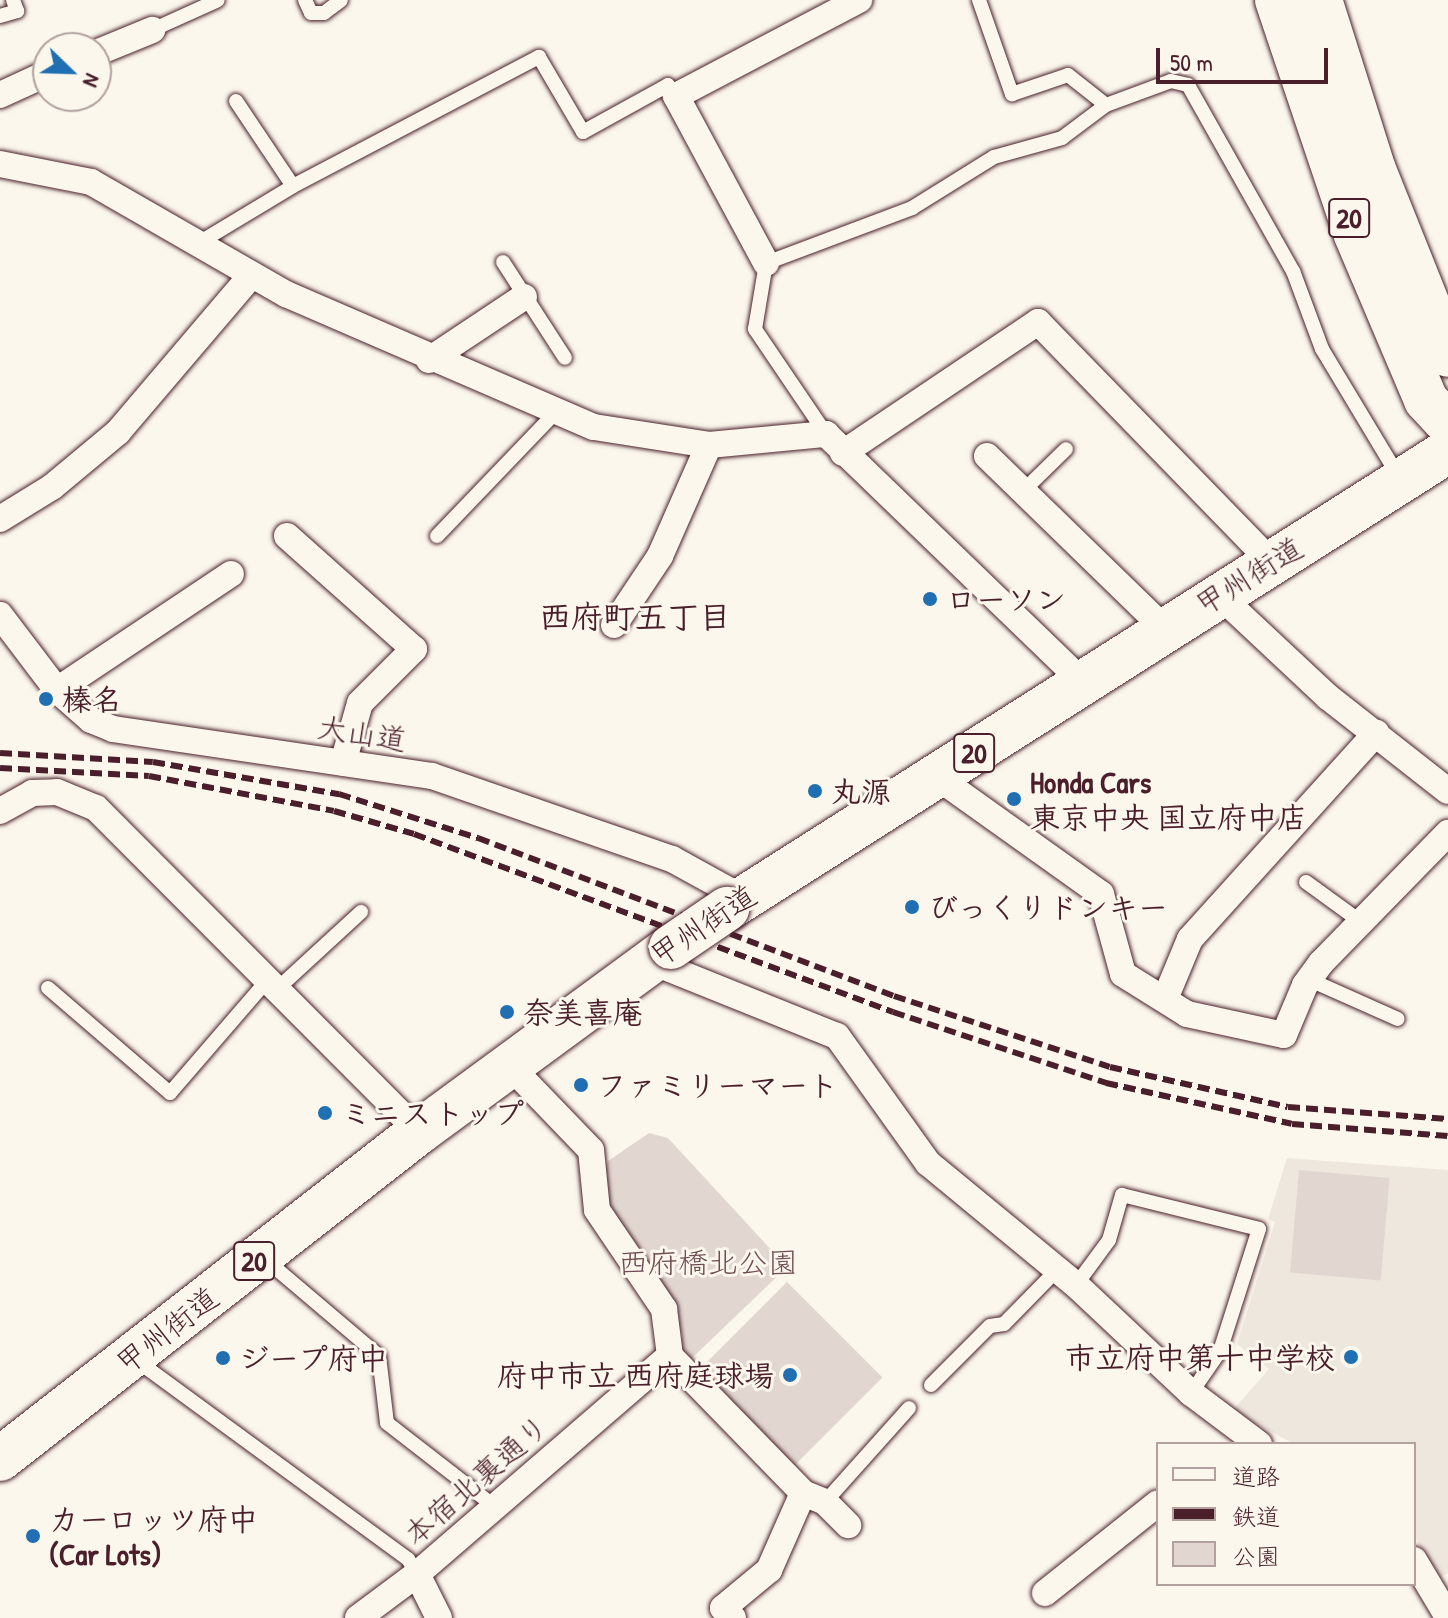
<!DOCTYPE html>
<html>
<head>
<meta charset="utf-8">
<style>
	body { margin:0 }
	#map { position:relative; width:1448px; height:1618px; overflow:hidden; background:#fbf7ec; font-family:"Patrick Hand","Klee One",sans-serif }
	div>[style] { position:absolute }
	.built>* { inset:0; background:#eee7de }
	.green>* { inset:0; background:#e2d7d0; transform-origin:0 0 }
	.roads { filter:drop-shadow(0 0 2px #4a1f2b) drop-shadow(0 0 2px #4a1f2b) }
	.service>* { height:14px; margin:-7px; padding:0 7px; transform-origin:7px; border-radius:7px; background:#fbf7ec }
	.minor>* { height:26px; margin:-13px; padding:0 13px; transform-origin:13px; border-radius:13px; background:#fbf7ec }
	.trunk>* { height:44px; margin:-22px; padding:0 22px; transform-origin:22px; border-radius:22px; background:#fbf7ec }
	.rail>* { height:6px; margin-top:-3px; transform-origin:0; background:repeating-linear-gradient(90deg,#4a1f2b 0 12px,transparent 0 18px) }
	.bridges { filter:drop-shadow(0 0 2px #4a1f2b) drop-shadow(0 0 2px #4a1f2b) }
	.trunk-bridge>* { height:44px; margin:-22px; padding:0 22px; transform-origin:22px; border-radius:22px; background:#fbf7ec }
	.dots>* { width:22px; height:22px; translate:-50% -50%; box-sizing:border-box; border:4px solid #fbf7ec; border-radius:50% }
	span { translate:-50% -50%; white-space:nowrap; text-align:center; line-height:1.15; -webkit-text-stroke:6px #fbf7ec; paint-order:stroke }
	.shield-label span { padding:2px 6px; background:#fbf7ec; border:2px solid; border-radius:6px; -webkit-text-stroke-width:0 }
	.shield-label { font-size:28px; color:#4a1f2b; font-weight:700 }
	.street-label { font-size:30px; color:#4a1f2b }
	.poi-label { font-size:30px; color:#4a1f2b; font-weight:700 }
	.left { translate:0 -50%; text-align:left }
	.right { translate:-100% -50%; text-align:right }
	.park-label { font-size:30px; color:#704d54 }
	.neighbourhood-label { font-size:32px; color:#4a1f2b; font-weight:700 }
	.legend { position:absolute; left:1156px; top:1442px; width:260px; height:144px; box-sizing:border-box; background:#fbf7ec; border:2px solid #b4a19f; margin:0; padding:10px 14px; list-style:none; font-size:24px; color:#4a1f2b }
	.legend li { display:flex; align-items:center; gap:16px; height:40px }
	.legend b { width:40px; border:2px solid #b4a19f }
	.north { position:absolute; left:32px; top:32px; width:80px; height:80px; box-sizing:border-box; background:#fbf7ec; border:2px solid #b4a19f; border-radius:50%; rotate:113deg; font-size:22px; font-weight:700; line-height:32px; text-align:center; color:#4a1f2b }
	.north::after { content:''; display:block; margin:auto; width:28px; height:36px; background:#1f6fb2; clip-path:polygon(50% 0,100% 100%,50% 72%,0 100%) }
	.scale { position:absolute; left:1156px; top:48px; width:172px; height:36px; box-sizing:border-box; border:4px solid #4a1f2b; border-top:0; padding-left:10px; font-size:24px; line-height:28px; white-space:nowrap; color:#4a1f2b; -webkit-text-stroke:6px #fbf7ec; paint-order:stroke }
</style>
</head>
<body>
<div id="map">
	<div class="built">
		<div style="clip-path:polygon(1287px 1158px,1448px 1170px,1448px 1573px,1437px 1579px,1414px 1535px,1414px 1444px,1294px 1444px,1232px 1411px,1269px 1369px,1237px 1344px,1275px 1222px,1268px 1219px)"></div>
	</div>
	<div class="green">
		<div style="clip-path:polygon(649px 1133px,668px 1138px,787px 1267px,690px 1360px,682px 1357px,682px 1334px,672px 1308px,597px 1208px,608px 1161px)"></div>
		<div style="left:1299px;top:1170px;width:91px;height:103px;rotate:5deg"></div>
		<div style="left:787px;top:1282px;width:135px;height:128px;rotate:45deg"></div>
	</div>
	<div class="roads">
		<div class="service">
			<div style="left:305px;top:0;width:14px;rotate:65deg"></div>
			<div style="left:311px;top:13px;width:13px"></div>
			<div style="left:324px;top:13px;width:21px;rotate:-37deg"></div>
			<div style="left:979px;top:0;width:100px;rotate:70.7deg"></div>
			<div style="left:1012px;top:94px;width:59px;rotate:-18.7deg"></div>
			<div style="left:1068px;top:75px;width:48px;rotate:38.3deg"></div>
			<div style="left:1106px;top:105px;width:69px;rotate:-20.3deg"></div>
			<div style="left:1171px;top:81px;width:17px;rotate:13deg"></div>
			<div style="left:1188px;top:85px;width:214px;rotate:60.6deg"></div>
			<div style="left:1293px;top:271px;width:83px;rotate:69.6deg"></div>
			<div style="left:1322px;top:349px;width:149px;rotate:59deg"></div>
			<div style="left:0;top:16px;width:18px;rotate:-16deg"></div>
			<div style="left:17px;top:11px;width:12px;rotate:-110deg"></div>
			<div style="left:152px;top:30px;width:72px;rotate:-24.4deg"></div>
			<div style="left:236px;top:101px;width:102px;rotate:56.2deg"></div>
			<div style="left:197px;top:244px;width:112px;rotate:-31.1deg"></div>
			<div style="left:293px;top:186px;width:278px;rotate:-27.7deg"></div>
			<div style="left:539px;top:57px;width:87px;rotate:59.6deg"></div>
			<div style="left:583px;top:132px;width:97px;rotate:-28.9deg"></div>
			<div style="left:668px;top:85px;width:14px;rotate:54deg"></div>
			<div style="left:503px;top:262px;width:114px;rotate:57.1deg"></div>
			<div style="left:826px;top:434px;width:127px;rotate:-124.1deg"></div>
			<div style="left:755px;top:329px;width:67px;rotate:-80.5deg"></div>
			<div style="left:766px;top:263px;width:156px;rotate:-20.6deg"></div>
			<div style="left:912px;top:208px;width:97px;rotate:-31.9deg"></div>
			<div style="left:994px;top:157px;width:71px;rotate:-15.6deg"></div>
			<div style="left:1062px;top:138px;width:55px;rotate:-36.9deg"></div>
			<div style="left:1023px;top:491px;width:60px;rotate:-44.3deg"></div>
			<div style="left:437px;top:536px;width:169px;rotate:-46.2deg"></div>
			<div style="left:1306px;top:882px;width:68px;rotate:36deg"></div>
			<div style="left:1308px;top:979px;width:98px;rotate:24deg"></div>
			<div style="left:48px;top:988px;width:161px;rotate:40.7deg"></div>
			<div style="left:170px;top:1093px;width:145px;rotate:-49.2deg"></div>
			<div style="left:275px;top:991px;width:117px;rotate:-42.6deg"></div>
			<div style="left:266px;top:1260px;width:148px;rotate:40.3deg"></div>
			<div style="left:379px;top:1356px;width:67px;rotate:83.2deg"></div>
			<div style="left:387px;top:1423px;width:135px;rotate:37.8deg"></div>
			<div style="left:1076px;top:1285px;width:56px;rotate:-53.7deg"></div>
			<div style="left:1109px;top:1240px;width:47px;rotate:-73.9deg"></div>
			<div style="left:1122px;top:1195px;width:141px;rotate:13.9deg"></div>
			<div style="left:1259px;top:1229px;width:128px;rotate:107.7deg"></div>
			<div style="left:1220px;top:1351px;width:51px;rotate:124.6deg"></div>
			<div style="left:136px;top:1360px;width:337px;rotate:36.2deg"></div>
			<div style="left:408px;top:1559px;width:17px;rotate:59deg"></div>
			<div style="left:931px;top:1385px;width:83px;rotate:-45deg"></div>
			<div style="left:990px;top:1326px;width:14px;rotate:-8deg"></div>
			<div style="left:1004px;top:1324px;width:73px;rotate:-45.6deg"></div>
			<div style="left:825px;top:1502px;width:126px;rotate:-48.2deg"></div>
		</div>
		<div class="minor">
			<div style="left:96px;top:53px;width:61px;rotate:-22.3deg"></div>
			<div style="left:0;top:95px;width:53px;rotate:-24.6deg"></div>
			<div style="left:0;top:164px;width:93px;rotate:11.2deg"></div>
			<div style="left:91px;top:182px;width:225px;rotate:29.9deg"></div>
			<div style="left:286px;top:294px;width:335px;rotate:23.4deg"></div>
			<div style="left:594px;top:427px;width:116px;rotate:8.9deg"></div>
			<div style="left:709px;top:445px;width:118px;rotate:-5.4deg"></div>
			<div style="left:826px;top:434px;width:357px;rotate:44deg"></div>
			<div style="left:766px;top:263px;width:190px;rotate:-118.3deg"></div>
			<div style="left:676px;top:96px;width:207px;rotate:-27.7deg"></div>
			<div style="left:429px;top:360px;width:114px;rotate:-33.6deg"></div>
			<div style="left:843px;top:453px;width:235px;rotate:-33.9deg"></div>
			<div style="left:1038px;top:322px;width:334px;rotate:45.8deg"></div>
			<div style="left:987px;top:456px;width:248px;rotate:44.2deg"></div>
			<div style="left:0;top:519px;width:61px;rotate:-31.6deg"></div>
			<div style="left:52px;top:487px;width:86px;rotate:-39.8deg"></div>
			<div style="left:118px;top:432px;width:204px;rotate:-49.6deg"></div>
			<div style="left:287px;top:536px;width:170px;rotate:41.7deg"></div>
			<div style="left:414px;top:649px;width:76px;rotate:135deg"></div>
			<div style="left:360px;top:703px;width:62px;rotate:105.8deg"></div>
			<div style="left:1219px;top:595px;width:149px;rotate:43.1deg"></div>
			<div style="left:1328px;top:697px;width:152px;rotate:38.1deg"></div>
			<div style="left:0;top:615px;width:94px;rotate:52.8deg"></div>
			<div style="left:57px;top:690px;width:45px;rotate:41.4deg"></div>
			<div style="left:91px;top:720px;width:24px;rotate:22deg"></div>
			<div style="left:113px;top:729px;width:322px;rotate:8.4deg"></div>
			<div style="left:432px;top:776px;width:254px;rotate:19.1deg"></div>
			<div style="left:672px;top:859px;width:81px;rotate:28.8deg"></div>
			<div style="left:614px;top:625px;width:83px;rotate:-56.3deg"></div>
			<div style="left:660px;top:556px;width:121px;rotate:-66.2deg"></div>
			<div style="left:57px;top:690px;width:209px;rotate:-33.7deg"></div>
			<div style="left:937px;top:777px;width:201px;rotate:35.5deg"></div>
			<div style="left:1101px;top:894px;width:83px;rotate:74.6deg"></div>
			<div style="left:1123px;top:974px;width:75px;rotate:32deg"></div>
			<div style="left:1187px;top:1014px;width:99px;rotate:12.2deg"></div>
			<div style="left:1284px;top:1035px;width:54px;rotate:-67.2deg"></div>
			<div style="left:1305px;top:985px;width:27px;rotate:-54deg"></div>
			<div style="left:1321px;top:963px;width:182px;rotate:-45.7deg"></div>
			<div style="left:0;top:811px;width:37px;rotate:-29deg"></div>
			<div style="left:32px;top:793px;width:25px;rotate:-2deg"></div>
			<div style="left:57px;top:792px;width:42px;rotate:22.3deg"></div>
			<div style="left:96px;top:808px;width:457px;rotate:45.1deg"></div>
			<div style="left:650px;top:961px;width:201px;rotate:21.9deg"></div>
			<div style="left:837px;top:1036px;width:156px;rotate:54.4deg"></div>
			<div style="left:928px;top:1163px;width:192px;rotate:39.5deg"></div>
			<div style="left:1076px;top:1285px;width:158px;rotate:43.2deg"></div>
			<div style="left:1191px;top:1393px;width:85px;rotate:36.9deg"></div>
			<div style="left:1165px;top:999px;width:65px;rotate:-67.4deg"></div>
			<div style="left:1190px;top:939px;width:278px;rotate:-47.9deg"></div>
			<div style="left:511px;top:1067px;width:115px;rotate:46.1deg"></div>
			<div style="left:591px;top:1150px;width:60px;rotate:84.3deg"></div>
			<div style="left:597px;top:1210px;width:120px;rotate:55.9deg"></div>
			<div style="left:664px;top:1309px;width:47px;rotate:82.7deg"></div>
			<div style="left:670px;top:1356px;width:191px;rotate:45.8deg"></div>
			<div style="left:803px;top:1493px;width:24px;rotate:22deg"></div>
			<div style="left:825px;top:1502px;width:33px;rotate:45deg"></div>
			<div style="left:1414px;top:1560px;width:66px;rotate:59.2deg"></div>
			<div style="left:417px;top:1574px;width:49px;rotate:63.4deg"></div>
			<div style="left:1045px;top:1593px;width:144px;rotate:-38.5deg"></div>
			<div style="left:358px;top:1618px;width:74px;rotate:-36.7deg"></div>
			<div style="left:417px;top:1574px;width:334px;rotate:-40.8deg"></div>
			<div style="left:733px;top:1618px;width:14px;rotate:-135deg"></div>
			<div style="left:723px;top:1608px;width:60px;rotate:-39.6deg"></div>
			<div style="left:769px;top:1570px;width:84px;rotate:-66.2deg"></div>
		</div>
		<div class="trunk">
			<div style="left:1277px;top:0;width:248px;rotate:71.4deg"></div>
			<div style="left:1356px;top:235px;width:179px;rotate:67deg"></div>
			<div style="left:1426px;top:400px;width:33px;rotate:47deg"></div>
			<div style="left:1320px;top:0;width:178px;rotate:72.4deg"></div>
			<div style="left:1374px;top:170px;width:199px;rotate:68.2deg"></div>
			<div style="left:727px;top:909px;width:854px;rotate:-32.42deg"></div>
			<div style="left:0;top:1459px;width:531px;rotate:-37.97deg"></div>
			<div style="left:419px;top:1132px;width:313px;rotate:-36.3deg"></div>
		</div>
	</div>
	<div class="rail">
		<div style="left:0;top:753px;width:153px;rotate:3.4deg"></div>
		<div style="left:153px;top:762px;width:189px;rotate:9.8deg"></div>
		<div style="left:339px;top:794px;width:146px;rotate:17.6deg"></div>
		<div style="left:478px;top:838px;width:445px;rotate:20.8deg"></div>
		<div style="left:894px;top:996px;width:227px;rotate:18.2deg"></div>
		<div style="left:1110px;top:1067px;width:182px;rotate:12.7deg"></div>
		<div style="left:1288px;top:1107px;width:160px;rotate:4.3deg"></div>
		<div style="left:0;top:768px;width:149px;rotate:3.1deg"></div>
		<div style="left:149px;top:776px;width:188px;rotate:10.7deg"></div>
		<div style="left:334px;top:811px;width:83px;rotate:16deg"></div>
		<div style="left:414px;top:834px;width:511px;rotate:20.39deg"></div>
		<div style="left:893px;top:1012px;width:225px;rotate:18.4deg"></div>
		<div style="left:1106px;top:1083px;width:190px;rotate:12.4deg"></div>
		<div style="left:1292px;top:1124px;width:156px;rotate:4.4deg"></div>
	</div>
	<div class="bridges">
		<div class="trunk-bridge">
			<div style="left:671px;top:947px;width:68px;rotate:-34.2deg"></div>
		</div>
	</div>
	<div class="dots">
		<div style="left:930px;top:599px;background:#1f6fb2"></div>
		<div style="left:46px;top:699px;background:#1f6fb2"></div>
		<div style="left:815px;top:791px;background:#1f6fb2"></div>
		<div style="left:1014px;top:799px;background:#1f6fb2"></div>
		<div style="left:912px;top:907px;background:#1f6fb2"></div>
		<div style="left:507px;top:1012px;background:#1f6fb2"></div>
		<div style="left:581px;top:1085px;background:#1f6fb2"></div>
		<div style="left:325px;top:1113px;background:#1f6fb2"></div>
		<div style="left:1351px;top:1357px;background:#1f6fb2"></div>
		<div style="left:223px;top:1358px;background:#1f6fb2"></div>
		<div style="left:790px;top:1375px;background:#1f6fb2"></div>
		<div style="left:33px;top:1536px;background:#1f6fb2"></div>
	</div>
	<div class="shield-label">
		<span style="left:1349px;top:218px">20</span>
		<span style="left:974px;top:753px">20</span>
		<span style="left:254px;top:1261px">20</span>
	</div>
	<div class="street-label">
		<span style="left:1249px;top:576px;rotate:-32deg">甲州街道</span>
		<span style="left:362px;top:733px;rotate:9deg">大山道</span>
		<span style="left:703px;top:925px;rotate:-34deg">甲州街道</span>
		<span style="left:167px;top:1330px;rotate:-38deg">甲州街道</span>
		<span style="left:476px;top:1480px;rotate:-41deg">本宿北裏通り</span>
	</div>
	<div class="poi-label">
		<span class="left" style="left:946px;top:599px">ローソン</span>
		<span class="left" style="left:62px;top:699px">榛名</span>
		<span class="left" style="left:1030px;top:799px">Honda Cars<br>東京中央 国立府中店</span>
		<span class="left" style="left:831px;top:791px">丸源</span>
		<span class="left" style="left:928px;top:907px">びっくりドンキー</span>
		<span class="left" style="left:523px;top:1012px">奈美喜庵</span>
		<span class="left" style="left:597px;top:1085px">ファミリーマート</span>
		<span class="left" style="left:341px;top:1113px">ミニストップ</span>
		<span class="right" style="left:1335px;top:1357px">市立府中第十中学校</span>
		<span class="left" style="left:239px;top:1358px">ジープ府中</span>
		<span class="right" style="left:774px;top:1375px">府中市立 西府庭球場</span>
		<span class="left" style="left:49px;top:1536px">カーロッツ府中<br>(Car Lots)</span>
	</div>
	<div class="park-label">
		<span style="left:708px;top:1262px">西府橋北公園</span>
	</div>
	<div class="neighbourhood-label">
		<span style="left:635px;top:617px">西府町五丁目</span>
	</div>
	<ul class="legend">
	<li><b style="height:10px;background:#fbf7ec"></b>道路</li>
	<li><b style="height:10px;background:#4a1f2b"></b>鉄道</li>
	<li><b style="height:22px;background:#e2d7d0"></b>公園</li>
	</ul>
	<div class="north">N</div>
	<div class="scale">50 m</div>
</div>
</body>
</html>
